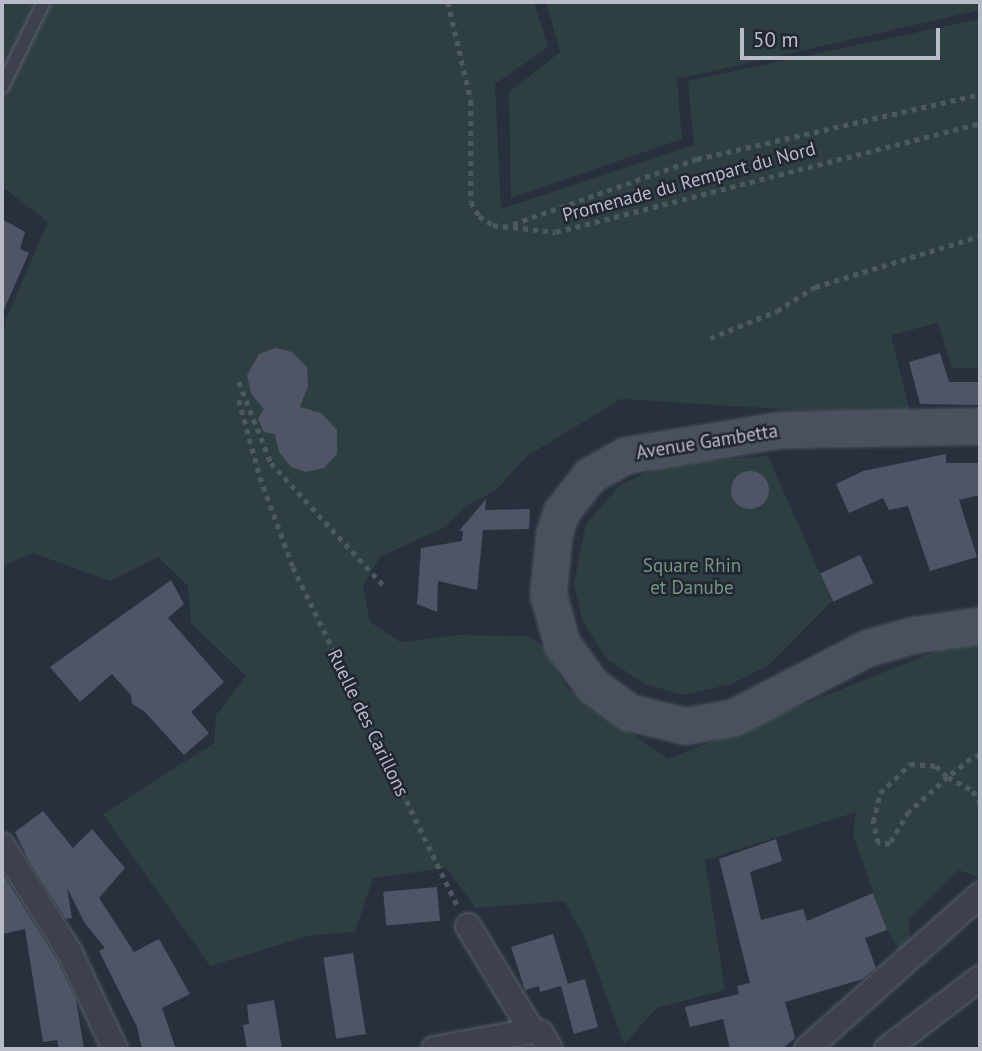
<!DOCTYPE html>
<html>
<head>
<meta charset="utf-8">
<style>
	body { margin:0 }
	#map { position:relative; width:982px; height:1051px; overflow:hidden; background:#282f3d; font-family:"PT Sans",sans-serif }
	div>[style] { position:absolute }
	.green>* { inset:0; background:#2e3f42 }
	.building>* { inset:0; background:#4f5565; transform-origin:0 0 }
	.round { border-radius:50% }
	.path>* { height:4.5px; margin-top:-2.25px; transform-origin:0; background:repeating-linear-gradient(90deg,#4c5a5f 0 5px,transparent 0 10px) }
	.roads { filter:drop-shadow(0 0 2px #5a5f6b) drop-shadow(0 0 2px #5a5f6b) }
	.lane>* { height:12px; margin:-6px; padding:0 6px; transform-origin:6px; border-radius:6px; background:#3c414d }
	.street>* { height:24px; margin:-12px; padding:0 12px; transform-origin:12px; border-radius:12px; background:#3c414d }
	.secondary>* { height:33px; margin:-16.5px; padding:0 16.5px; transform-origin:16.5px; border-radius:16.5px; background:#4b505f }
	span { translate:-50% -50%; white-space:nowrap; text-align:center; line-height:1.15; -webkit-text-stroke:5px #212632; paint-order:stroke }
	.street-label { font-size:19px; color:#b8bcc8 }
	.park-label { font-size:19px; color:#73967f }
	.frame { position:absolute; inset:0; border:4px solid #b8bcc8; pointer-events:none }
	.scale { position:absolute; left:740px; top:28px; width:200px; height:32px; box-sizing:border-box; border:4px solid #b8bcc8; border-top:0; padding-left:9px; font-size:21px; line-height:24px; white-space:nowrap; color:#b8bcc8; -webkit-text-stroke:5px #212632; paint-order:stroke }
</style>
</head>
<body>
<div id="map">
	<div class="green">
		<div style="clip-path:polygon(2px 2px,534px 2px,548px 47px,495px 84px,501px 209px,694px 145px,688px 81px,980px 19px,980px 368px,952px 368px,938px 323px,891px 335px,911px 417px,621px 399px,527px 456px,496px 490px,468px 505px,443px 528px,380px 557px,363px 586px,370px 622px,400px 642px,458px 635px,528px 636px,544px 646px,567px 688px,668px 759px,976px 635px,980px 590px,980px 878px,959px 870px,909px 920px,910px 939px,900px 951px,887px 930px,853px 835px,856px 812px,705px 860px,725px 990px,657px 1008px,624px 1044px,585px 938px,564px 901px,476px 908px,446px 868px,373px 878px,355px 932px,311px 935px,210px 966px,103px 814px,214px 743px,216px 715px,246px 676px,191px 623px,188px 586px,158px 557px,110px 581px,33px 553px,2px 566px,2px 329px,48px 222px,5px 189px,2px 191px)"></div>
		<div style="clip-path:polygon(546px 2px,980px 2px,980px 10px,677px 79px,682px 139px,511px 198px,509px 92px,560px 52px)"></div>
		<div style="clip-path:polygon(768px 456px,832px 601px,770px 664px,732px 684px,683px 695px,645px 684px,606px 658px,582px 620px,574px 583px,586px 524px,620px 485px,663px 465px)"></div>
	</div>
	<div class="building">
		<div style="clip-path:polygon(2px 219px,25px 232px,20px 249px,29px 253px,2px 314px)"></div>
		<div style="clip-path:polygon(276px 348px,292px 352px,307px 367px,308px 386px,300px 407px,321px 413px,337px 430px,337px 454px,324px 468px,306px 472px,291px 467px,279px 452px,275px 434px,264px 432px,258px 419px,264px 409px,251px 394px,247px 375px,259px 354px)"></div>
		<div style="clip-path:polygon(940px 353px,949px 382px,980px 382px,980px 405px,920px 404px,909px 362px)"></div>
		<div style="clip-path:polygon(946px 454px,946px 463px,980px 463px,980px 495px,959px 500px,977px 557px,930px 571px,908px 506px,889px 510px,883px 498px,849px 513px,836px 484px,863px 471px)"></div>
		<div class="round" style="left:731px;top:471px;width:38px;height:38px"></div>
		<div style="clip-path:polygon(486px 499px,485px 510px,530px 509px,529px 529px,483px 530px,477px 590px,438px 581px,437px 612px,417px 604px,421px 548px,462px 541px,463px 531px,459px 531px)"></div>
		<div style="left:860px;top:555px;width:31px;height:44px;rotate:65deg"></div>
		<div style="clip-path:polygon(171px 580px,184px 604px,168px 618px,224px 682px,191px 712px,209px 733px,184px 755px,144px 711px,132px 704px,131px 695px,112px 674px,80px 702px,50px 667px)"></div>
		<div style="clip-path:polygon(43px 811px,73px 848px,92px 829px,125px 868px,99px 898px,134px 952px,159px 939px,190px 994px,162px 1008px,176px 1049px,142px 1049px,137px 1027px,99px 951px,105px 948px,84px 922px,67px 888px,72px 918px,66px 919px,29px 861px,15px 832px)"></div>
		<div style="clip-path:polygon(776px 839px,782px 861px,750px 872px,761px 920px,803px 909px,807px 921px,873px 893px,887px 930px,865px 938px,876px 968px,863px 979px,785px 1002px,795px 1038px,782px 1049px,730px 1049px,723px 1019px,690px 1027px,685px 1007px,739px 994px,737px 986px,750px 983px,719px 859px)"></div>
		<div style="clip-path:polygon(2px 873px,57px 960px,76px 1000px,84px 1049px,59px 1049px,57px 1040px,43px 1042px,25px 929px,2px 934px)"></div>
		<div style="left:437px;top:887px;width:34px;height:54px;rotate:85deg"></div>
		<div style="clip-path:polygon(553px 934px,568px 984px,540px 992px,539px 986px,525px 990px,511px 947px)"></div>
		<div style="left:353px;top:953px;width:82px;height:30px;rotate:81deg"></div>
		<div style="left:585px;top:979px;width:50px;height:25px;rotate:75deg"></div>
		<div style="clip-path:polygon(274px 1000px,282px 1049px,247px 1049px,243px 1025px,249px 1024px,247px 1005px)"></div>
	</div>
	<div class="path">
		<div style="left:448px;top:2px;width:102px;rotate:76.9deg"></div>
		<div style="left:471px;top:101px;width:101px;rotate:90deg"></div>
		<div style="left:471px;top:202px;width:16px;rotate:60deg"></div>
		<div style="left:479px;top:216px;width:17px;rotate:33deg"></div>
		<div style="left:493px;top:225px;width:63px;rotate:6.3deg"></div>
		<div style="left:556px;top:232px;width:438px;rotate:-14.4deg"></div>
		<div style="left:513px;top:224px;width:195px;rotate:-19.5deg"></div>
		<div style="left:697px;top:159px;width:290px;rotate:-12.9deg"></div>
		<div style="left:710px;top:338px;width:72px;rotate:-21.9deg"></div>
		<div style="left:777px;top:311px;width:45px;rotate:-32.3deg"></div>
		<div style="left:815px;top:287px;width:173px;rotate:-17.2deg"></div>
		<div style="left:239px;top:382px;width:87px;rotate:68.4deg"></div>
		<div style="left:271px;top:463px;width:168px;rotate:47.4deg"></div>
		<div style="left:239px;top:400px;width:80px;rotate:74.7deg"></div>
		<div style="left:260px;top:477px;width:96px;rotate:69.9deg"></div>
		<div style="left:293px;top:567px;width:378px;rotate:64.1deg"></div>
		<div style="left:980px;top:755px;width:10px;rotate:156deg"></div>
		<div style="left:971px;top:759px;width:29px;rotate:142deg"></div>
		<div style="left:948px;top:777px;width:52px;rotate:138.1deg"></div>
		<div style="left:909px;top:812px;width:37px;rotate:121deg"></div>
		<div style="left:890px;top:844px;width:12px;rotate:-175deg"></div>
		<div style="left:878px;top:843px;width:22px;rotate:-103deg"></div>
		<div style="left:873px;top:822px;width:30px;rotate:-76deg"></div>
		<div style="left:880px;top:793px;width:42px;rotate:-44deg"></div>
		<div style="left:910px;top:764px;width:26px;rotate:4deg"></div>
		<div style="left:936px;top:766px;width:16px;rotate:43deg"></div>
		<div style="left:948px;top:777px;width:29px;rotate:29deg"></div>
		<div style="left:973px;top:791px;width:13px;rotate:58deg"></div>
	</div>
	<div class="roads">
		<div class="lane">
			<div style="left:2px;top:87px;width:95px;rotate:-63.7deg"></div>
		</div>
		<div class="street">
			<div style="left:2px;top:845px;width:128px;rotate:57.8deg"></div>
			<div style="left:70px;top:953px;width:106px;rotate:64.9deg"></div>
			<div style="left:468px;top:926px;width:123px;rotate:58.6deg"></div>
			<div style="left:434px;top:1049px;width:100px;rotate:-10.4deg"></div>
			<div style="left:532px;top:1031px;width:9px;rotate:13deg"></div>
			<div style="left:541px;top:1033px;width:18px;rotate:61deg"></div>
			<div style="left:807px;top:1049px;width:232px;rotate:-41.7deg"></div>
			<div style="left:887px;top:1049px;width:117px;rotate:-37.4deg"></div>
		</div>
		<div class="secondary">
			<div style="left:980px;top:426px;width:201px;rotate:178.9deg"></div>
			<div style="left:779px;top:430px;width:155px;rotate:170.7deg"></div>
			<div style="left:626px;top:455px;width:41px;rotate:150.9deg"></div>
			<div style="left:590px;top:475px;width:47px;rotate:128.1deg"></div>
			<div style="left:561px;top:512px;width:22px;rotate:108deg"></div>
			<div style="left:554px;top:533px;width:61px;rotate:95.6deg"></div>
			<div style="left:548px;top:594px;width:52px;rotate:74.4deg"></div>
			<div style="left:562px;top:644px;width:51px;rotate:53.8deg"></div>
			<div style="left:592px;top:685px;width:46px;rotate:36.1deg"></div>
			<div style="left:629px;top:712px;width:58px;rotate:14deg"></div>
			<div style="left:685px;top:726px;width:50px;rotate:-10.4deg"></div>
			<div style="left:734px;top:717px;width:150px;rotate:-27.4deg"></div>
			<div style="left:867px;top:648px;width:48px;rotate:-15.8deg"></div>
			<div style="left:913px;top:635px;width:68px;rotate:-8.5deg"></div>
		</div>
	</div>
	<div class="street-label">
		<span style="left:689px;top:182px;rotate:-15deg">Promenade du Rempart du Nord</span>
		<span style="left:707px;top:442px;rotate:-9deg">Avenue Gambetta</span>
		<span style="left:368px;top:723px;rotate:64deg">Ruelle des Carillons</span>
	</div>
	<div class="park-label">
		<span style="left:692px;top:577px">Square Rhin<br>et Danube</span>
	</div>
	<div class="frame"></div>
	<div class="scale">50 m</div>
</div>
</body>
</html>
